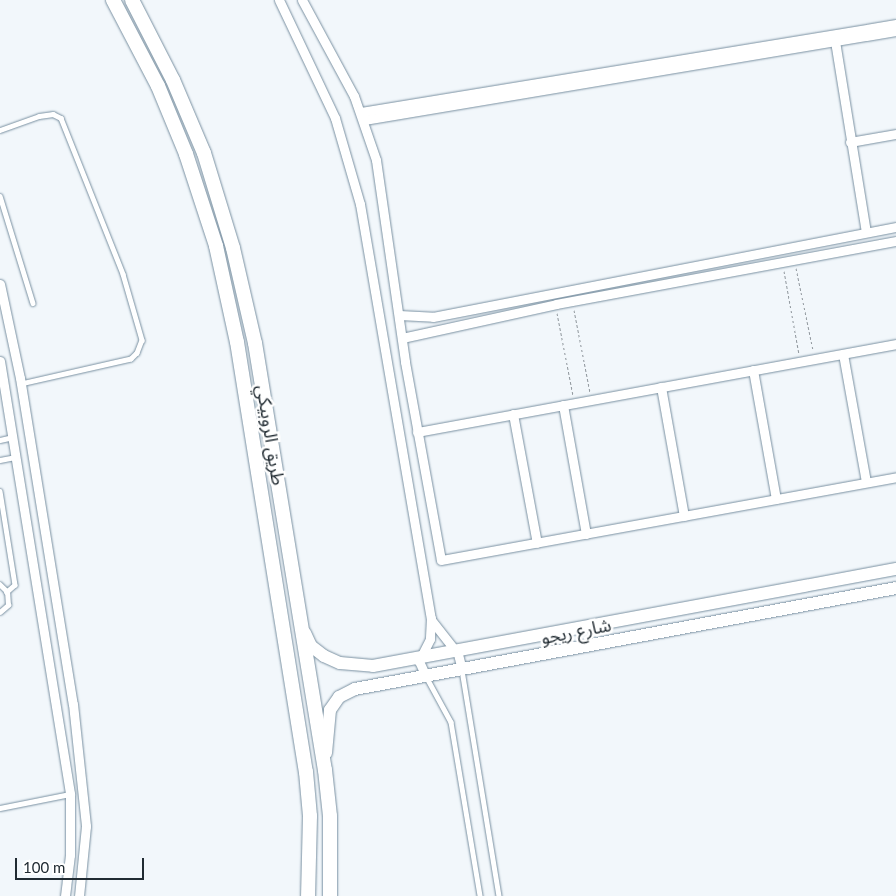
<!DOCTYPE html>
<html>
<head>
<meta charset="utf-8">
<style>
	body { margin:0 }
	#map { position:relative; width:896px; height:896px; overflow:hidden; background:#f2f7fb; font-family:Lato,"Noto Sans Arabic",sans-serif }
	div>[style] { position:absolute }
	.path>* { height:1px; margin-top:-0.5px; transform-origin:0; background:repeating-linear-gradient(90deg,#8e959b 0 2.5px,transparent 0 5px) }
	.roads { filter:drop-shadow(0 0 1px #7990a1) drop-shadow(0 0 1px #7990a1) }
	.service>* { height:4.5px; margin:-2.25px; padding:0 2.25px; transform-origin:2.25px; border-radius:2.25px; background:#fff }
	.minor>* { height:9px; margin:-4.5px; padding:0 4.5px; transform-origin:4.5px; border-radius:4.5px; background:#fff }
	.secondary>* { height:12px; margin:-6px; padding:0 6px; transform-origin:6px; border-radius:6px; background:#fff }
	.primary>* { height:14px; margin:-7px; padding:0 7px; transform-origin:7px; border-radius:7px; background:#fff }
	span { translate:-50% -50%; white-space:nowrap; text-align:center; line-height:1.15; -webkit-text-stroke:5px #fff; paint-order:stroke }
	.street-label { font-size:18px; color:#212b32 }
	.scale { position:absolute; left:15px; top:858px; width:129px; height:22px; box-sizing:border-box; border:2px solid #212b32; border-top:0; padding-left:6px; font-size:15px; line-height:18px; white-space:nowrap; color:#212b32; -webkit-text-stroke:4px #fff; paint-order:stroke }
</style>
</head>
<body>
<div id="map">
	<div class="path">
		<div style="left:796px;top:268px;width:84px;rotate:78.3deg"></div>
		<div style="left:784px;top:271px;width:84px;rotate:79.8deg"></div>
		<div style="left:574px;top:310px;width:84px;rotate:79deg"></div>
		<div style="left:557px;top:313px;width:84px;rotate:79deg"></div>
	</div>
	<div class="roads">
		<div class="service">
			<div style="left:0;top:130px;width:41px;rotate:-19.7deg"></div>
			<div style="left:39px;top:116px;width:14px;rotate:-8deg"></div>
			<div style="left:53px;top:114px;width:9px;rotate:27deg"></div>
			<div style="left:61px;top:118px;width:168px;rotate:68.3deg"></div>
			<div style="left:123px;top:274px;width:69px;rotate:73.9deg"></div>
			<div style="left:142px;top:340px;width:14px;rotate:111deg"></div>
			<div style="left:137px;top:353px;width:8px;rotate:135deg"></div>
			<div style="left:131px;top:359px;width:113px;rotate:167.2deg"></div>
			<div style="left:0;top:196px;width:112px;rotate:72.9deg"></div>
			<div style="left:0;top:440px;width:13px;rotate:-13deg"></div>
			<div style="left:0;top:460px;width:16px;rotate:-11deg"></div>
			<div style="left:0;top:491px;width:95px;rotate:80.9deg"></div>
			<div style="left:15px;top:585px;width:11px;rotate:139deg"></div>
			<div style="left:7px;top:592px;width:10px;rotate:-135deg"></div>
			<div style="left:0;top:612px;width:11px;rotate:-41deg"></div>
			<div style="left:8px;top:605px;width:13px;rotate:-94deg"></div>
			<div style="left:462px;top:670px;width:229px;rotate:80.7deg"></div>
			<div style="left:427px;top:678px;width:50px;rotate:61.4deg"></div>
			<div style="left:451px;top:722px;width:176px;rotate:80.5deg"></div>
			<div style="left:0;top:808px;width:71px;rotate:-11.3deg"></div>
		</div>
		<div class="minor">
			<div style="left:279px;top:0;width:131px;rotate:64.6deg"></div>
			<div style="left:335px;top:118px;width:90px;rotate:73.8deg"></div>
			<div style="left:360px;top:204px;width:420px;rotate:80.3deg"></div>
			<div style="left:431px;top:618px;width:21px;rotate:93deg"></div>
			<div style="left:430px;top:639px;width:25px;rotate:117deg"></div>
			<div style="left:419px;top:661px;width:17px;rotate:66deg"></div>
			<div style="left:302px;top:0;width:109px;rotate:61.6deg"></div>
			<div style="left:354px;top:96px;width:68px;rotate:71deg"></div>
			<div style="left:376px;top:160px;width:204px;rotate:81.8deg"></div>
			<div style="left:405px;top:362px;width:201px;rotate:79.7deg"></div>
			<div style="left:441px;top:560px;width:463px;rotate:-10.3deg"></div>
			<div style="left:835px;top:41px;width:193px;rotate:80.8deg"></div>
			<div style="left:361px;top:112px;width:542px;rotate:-9.34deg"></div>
			<div style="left:364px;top:120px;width:539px;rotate:-9.5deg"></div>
			<div style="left:850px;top:142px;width:47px;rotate:-9.9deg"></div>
			<div style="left:0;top:284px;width:96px;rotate:78deg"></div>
			<div style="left:20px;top:378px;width:330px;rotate:80.8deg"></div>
			<div style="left:73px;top:704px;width:123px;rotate:83.9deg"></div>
			<div style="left:86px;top:826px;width:70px;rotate:95.7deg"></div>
			<div style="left:399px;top:315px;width:34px;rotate:3deg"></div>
			<div style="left:433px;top:317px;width:472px;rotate:-11deg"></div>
			<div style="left:402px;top:338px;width:158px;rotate:-12.4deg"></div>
			<div style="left:556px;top:304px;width:346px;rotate:-10.5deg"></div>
			<div style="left:843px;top:354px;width:130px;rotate:79.8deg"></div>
			<div style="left:0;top:361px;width:439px;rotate:80.8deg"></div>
			<div style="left:70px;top:794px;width:61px;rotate:90deg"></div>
			<div style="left:70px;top:855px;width:41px;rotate:97deg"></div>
			<div style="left:753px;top:370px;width:131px;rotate:79.9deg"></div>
			<div style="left:661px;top:387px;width:131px;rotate:79.9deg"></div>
			<div style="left:563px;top:405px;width:131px;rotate:79.9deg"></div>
			<div style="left:513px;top:414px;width:131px;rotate:79.5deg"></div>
			<div style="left:417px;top:432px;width:487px;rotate:-10.4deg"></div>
			<div style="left:432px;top:621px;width:42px;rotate:51.8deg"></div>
			<div style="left:458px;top:654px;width:16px;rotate:76deg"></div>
		</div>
		<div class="secondary">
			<div style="left:305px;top:633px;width:14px;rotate:65deg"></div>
			<div style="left:311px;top:646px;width:16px;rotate:38deg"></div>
			<div style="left:324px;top:656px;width:17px;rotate:24deg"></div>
			<div style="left:340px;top:663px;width:33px;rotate:5deg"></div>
			<div style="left:373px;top:666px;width:532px;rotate:-10.51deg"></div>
			<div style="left:326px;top:753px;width:43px;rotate:-84.7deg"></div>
			<div style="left:330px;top:710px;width:16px;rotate:-55deg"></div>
			<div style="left:339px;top:697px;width:18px;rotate:-27deg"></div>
			<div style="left:355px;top:689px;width:550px;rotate:-10.57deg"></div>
		</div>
		<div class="primary">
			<div style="left:113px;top:0;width:97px;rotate:62.4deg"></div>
			<div style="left:158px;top:86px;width:74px;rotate:67.6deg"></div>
			<div style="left:186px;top:154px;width:97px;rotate:71.9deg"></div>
			<div style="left:216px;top:246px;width:98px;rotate:77.7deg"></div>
			<div style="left:237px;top:342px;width:436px;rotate:80.9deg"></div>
			<div style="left:306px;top:772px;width:44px;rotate:84.8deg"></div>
			<div style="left:310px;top:816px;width:80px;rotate:91.4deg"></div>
			<div style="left:132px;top:0;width:90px;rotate:62.9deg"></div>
			<div style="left:173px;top:80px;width:79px;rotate:67deg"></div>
			<div style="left:204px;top:153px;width:99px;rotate:73deg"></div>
			<div style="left:233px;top:248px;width:98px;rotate:77deg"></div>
			<div style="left:255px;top:343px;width:433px;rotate:80.7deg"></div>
			<div style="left:325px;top:770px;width:46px;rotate:83.8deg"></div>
			<div style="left:330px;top:816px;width:80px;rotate:90deg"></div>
		</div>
	</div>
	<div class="street-label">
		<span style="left:271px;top:435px;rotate:81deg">طريق الروبيكي</span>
		<span style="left:576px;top:631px;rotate:-11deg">شارع ريجو</span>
	</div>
	<div class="scale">100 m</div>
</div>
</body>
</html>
